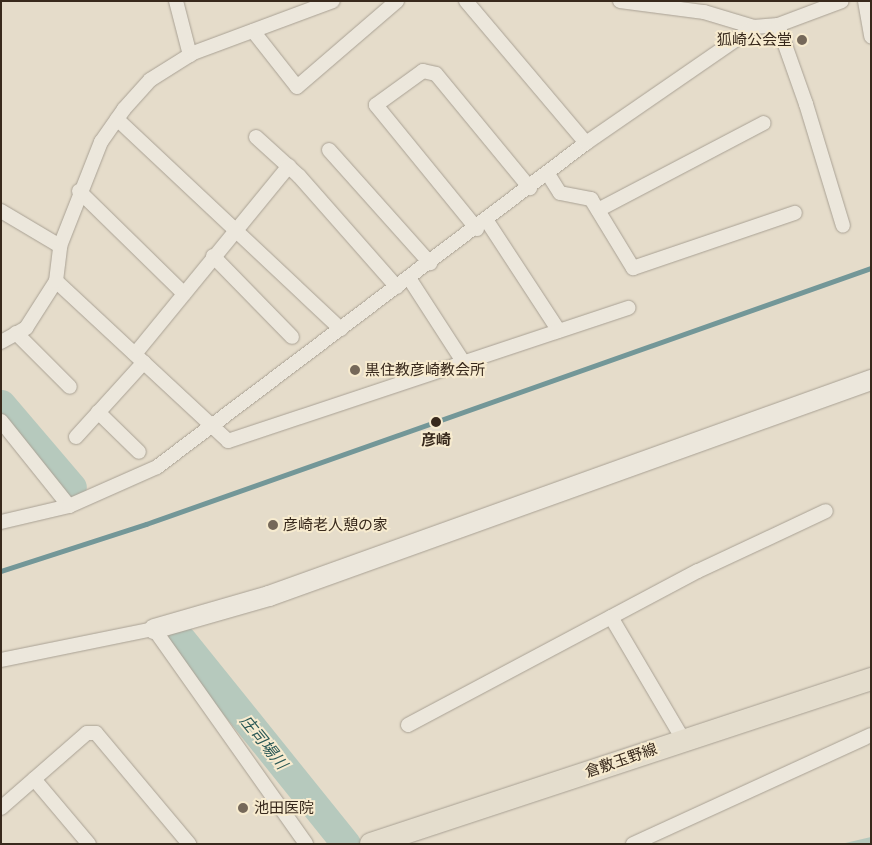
<!DOCTYPE html>
<html>
<head>
<meta charset="utf-8">
<style>
	body { margin:0 }
	#map { position:relative; width:872px; height:845px; overflow:hidden; background:#e5dcca; font-family:"IBM Plex Serif","Noto Sans JP",serif }
	div>[style] { position:absolute }
	.water>* { inset:0; background:#b6c9bd }
	.river>* { height:29px; margin:-14.5px; padding:0 14.5px; transform-origin:14.5px; border-radius:14.5px; background:#b6c9bd }
	.roads { filter:drop-shadow(0 0 1px #a9a194) drop-shadow(0 0 1px #a9a194) }
	.street>* { height:14px; margin:-7px; padding:0 7px; transform-origin:7px; border-radius:7px; background:#ece7dc }
	.secondary>* { height:20px; margin:-10px; padding:0 10px; transform-origin:10px; border-radius:10px; background:#ece7dc }
	.primary>* { height:22px; margin:-11px; padding:0 11px; transform-origin:11px; border-radius:11px; background:#e4ddcd }
	.rail-1>* { height:5px; margin:-2.5px; padding:0 2.5px; transform-origin:2.5px; border-radius:2.5px; background:#739798 }
	.dots>* { width:14px; height:14px; translate:-50% -50%; box-sizing:border-box; border:2px solid #f7ebcf; border-radius:50% }
	span { translate:-50% -50%; white-space:nowrap; text-align:center; line-height:1.15; -webkit-text-stroke:4px #f7ebcf; paint-order:stroke }
	.poi-label { font-size:15px; color:#38291c }
	.right { translate:-100% -50%; text-align:right }
	.left { translate:0 -50%; text-align:left }
	.stop-label { font-size:15px; color:#38291c; font-weight:700 }
	.street-label { font-size:15px; color:#38291c }
	.water-label { font-size:16px; color:#2a5855; font-style:italic }
	.frame { position:absolute; inset:0; border:2px solid #38291c; pointer-events:none }
</style>
</head>
<body>
<div id="map">
	<div class="water">
		<div style="clip-path:polygon(871px 837px,871px 844px,841px 844px)"></div>
	</div>
	<div class="river">
		<div style="left:1px;top:404px;width:109px;rotate:49.5deg"></div>
		<div style="left:182px;top:640px;width:262px;rotate:51.2deg"></div>
	</div>
	<div class="roads">
		<div class="street">
			<div style="left:176px;top:1px;width:56px;rotate:75.5deg"></div>
			<div style="left:466px;top:1px;width:186px;rotate:49.8deg"></div>
			<div style="left:620px;top:1px;width:85px;rotate:7.5deg"></div>
			<div style="left:704px;top:12px;width:52px;rotate:16.7deg"></div>
			<div style="left:754px;top:27px;width:24px;rotate:-5deg"></div>
			<div style="left:778px;top:25px;width:68px;rotate:-20.6deg"></div>
			<div style="left:865px;top:1px;width:36px;rotate:80deg"></div>
			<div style="left:778px;top:25px;width:84px;rotate:70.5deg"></div>
			<div style="left:806px;top:104px;width:127px;rotate:73.1deg"></div>
			<div style="left:253px;top:31px;width:71px;rotate:51.8deg"></div>
			<div style="left:297px;top:87px;width:132px;rotate:-40.7deg"></div>
			<div style="left:117px;top:119px;width:307px;rotate:43.2deg"></div>
			<div style="left:256px;top:137px;width:58px;rotate:42.2deg"></div>
			<div style="left:299px;top:176px;width:148px;rotate:48.6deg"></div>
			<div style="left:329px;top:150px;width:152px;rotate:48.2deg"></div>
			<div style="left:548px;top:174px;width:22px;rotate:58deg"></div>
			<div style="left:560px;top:193px;width:32px;rotate:11deg"></div>
			<div style="left:591px;top:199px;width:81px;rotate:58.7deg"></div>
			<div style="left:633px;top:268px;width:171px;rotate:-18.8deg"></div>
			<div style="left:79px;top:191px;width:147px;rotate:44.4deg"></div>
			<div style="left:598px;top:210px;width:187px;rotate:-27.7deg"></div>
			<div style="left:1px;top:211px;width:69px;rotate:30.7deg"></div>
			<div style="left:487px;top:221px;width:131px;rotate:56.8deg"></div>
			<div style="left:477px;top:229px;width:160px;rotate:-129.2deg"></div>
			<div style="left:376px;top:105px;width:58px;rotate:-35.9deg"></div>
			<div style="left:423px;top:71px;width:13px;rotate:13deg"></div>
			<div style="left:436px;top:74px;width:148px;rotate:50.5deg"></div>
			<div style="left:213px;top:256px;width:113px;rotate:45.7deg"></div>
			<div style="left:409px;top:278px;width:101px;rotate:57.1deg"></div>
			<div style="left:56px;top:281px;width:235px;rotate:42.9deg"></div>
			<div style="left:228px;top:441px;width:422px;rotate:-18.4deg"></div>
			<div style="left:16px;top:333px;width:76px;rotate:45deg"></div>
			<div style="left:1px;top:342px;width:29px;rotate:-29deg"></div>
			<div style="left:26px;top:328px;width:56px;rotate:-57.4deg"></div>
			<div style="left:56px;top:281px;width:35px;rotate:-83deg"></div>
			<div style="left:60px;top:246px;width:112px;rotate:-68.5deg"></div>
			<div style="left:101px;top:142px;width:40px;rotate:-55.1deg"></div>
			<div style="left:124px;top:109px;width:39px;rotate:-48deg"></div>
			<div style="left:150px;top:80px;width:51px;rotate:-32.1deg"></div>
			<div style="left:193px;top:53px;width:149px;rotate:-20.4deg"></div>
			<div style="left:135px;top:354px;width:243px;rotate:-50.7deg"></div>
			<div style="left:98px;top:412px;width:57px;rotate:44.3deg"></div>
			<div style="left:1px;top:421px;width:109px;rotate:51.3deg"></div>
			<div style="left:76px;top:437px;width:101px;rotate:-47.8deg"></div>
			<div style="left:1px;top:522px;width:70px;rotate:-13.2deg"></div>
			<div style="left:69px;top:506px;width:96px;rotate:-23.9deg"></div>
			<div style="left:157px;top:467px;width:538px;rotate:-37.06deg"></div>
			<div style="left:586px;top:143px;width:204px;rotate:-34.6deg"></div>
			<div style="left:611px;top:617px;width:142px;rotate:59.5deg"></div>
			<div style="left:1px;top:660px;width:156px;rotate:-11.5deg"></div>
			<div style="left:154px;top:629px;width:263px;rotate:54.7deg"></div>
			<div style="left:408px;top:725px;width:328px;rotate:-28deg"></div>
			<div style="left:698px;top:571px;width:141px;rotate:-25.1deg"></div>
			<div style="left:34px;top:779px;width:85px;rotate:49.8deg"></div>
			<div style="left:1px;top:808px;width:114px;rotate:-41.1deg"></div>
			<div style="left:87px;top:733px;width:9px"></div>
			<div style="left:96px;top:733px;width:145px;rotate:50deg"></div>
			<div style="left:633px;top:844px;width:262px;rotate:-24.6deg"></div>
		</div>
		<div class="secondary">
			<div style="left:154px;top:629px;width:120px;rotate:-16deg"></div>
			<div style="left:269px;top:596px;width:640px;rotate:-19.74deg"></div>
		</div>
		<div class="primary">
			<div style="left:371px;top:844px;width:527px;rotate:-18.26deg"></div>
		</div>
	</div>
	<div class="rail-1">
		<div style="left:1px;top:571px;width:152px;rotate:-18deg"></div>
		<div style="left:146px;top:524px;width:769px;rotate:-19.45deg"></div>
	</div>
	<div class="dots">
		<div style="left:802px;top:40px;background:#756859"></div>
		<div style="left:355px;top:370px;background:#756859"></div>
		<div style="left:436px;top:422px;background:#38291c"></div>
		<div style="left:273px;top:525px;background:#756859"></div>
		<div style="left:243px;top:808px;background:#756859"></div>
	</div>
	<div class="poi-label">
		<span class="right" style="left:792px;top:40px">狐崎公会堂</span>
		<span class="left" style="left:365px;top:370px">黒住教彦崎教会所</span>
		<span class="left" style="left:283px;top:525px">彦崎老人憩の家</span>
		<span class="left" style="left:254px;top:808px">池田医院</span>
	</div>
	<div class="stop-label">
		<span style="left:436px;top:440px">彦崎</span>
	</div>
	<div class="street-label">
		<span style="left:621px;top:760px;rotate:-19deg">倉敷玉野線</span>
	</div>
	<div class="water-label">
		<span style="left:264px;top:742px;rotate:51deg">庄司場川</span>
	</div>
	<div class="frame"></div>
</div>
</body>
</html>
